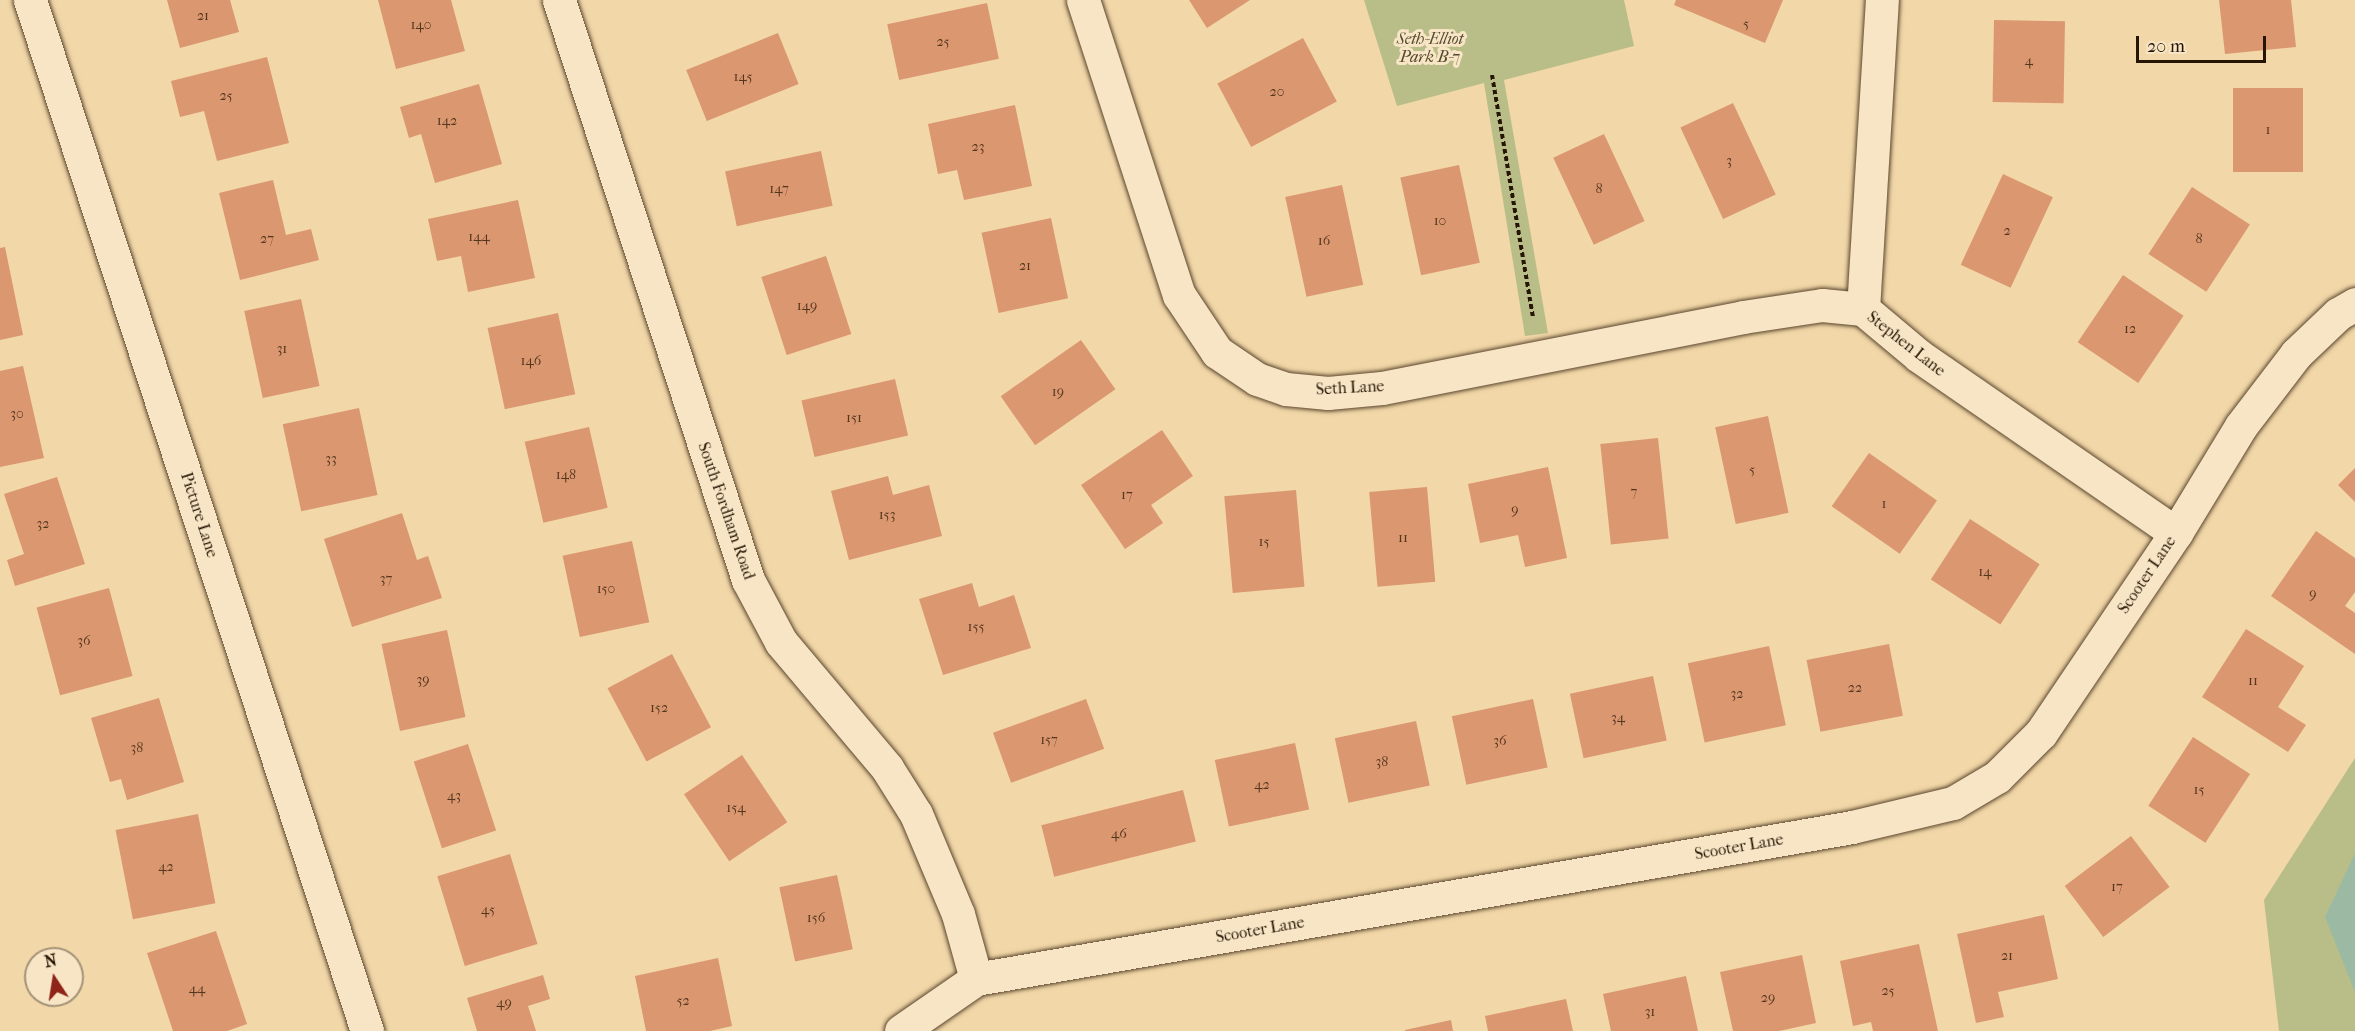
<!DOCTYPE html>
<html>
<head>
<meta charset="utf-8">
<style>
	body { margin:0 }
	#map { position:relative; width:2355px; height:1031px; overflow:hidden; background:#f2d7a8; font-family:"IM FELL French Canon",serif }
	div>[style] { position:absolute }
	.green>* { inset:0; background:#b9be89 }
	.water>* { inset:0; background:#9cbaa3 }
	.building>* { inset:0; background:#db976f; transform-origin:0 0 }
	.path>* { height:4px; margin-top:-2px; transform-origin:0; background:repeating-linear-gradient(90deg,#271504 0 4.5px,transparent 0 7.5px) }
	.roads { filter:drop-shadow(0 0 2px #5a462d) drop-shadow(0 0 2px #5a462d) }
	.minor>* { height:33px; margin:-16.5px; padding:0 16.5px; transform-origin:16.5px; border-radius:16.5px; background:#f7e5c6 }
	span { translate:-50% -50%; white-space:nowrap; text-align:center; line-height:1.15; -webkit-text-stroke:6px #f7e5c6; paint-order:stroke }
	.number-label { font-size:14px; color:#54361f }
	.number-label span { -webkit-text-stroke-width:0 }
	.park-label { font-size:16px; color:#53482c; font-style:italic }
	.street-label { font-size:16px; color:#271504 }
	.north { position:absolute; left:24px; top:947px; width:60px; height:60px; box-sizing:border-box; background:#f7e5c6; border:2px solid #a49278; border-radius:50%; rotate:348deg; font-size:16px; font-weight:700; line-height:24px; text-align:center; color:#271504 }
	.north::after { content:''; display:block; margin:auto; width:21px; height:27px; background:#8f2418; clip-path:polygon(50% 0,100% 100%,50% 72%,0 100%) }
	.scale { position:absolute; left:2136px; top:36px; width:130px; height:27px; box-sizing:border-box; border:3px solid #271504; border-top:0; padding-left:8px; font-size:18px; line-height:21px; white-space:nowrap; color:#271504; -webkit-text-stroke:4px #f7e5c6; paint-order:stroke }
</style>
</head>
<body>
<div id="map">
	<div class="green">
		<div style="clip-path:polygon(1364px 0,1624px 0,1634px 46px,1504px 80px,1548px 333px,1525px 336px,1484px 83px,1397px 106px)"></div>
		<div style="clip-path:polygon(2355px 758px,2355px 1031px,2279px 1031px,2264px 900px)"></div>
	</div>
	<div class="water">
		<div style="clip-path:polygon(2355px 853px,2355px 992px,2325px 917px)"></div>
	</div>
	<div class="building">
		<div style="clip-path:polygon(167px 0,230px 0,239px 32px,180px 48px)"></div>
		<div style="clip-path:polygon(378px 0,451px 0,465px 51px,396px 69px)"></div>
		<div style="clip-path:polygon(1189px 0,1250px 0,1207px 28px)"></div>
		<div style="clip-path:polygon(1676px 0,1783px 0,1765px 43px,1674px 5px)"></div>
		<div style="clip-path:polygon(2219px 0,2291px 0,2296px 47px,2225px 54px)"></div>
		<div style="left:987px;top:3px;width:57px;height:102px;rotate:78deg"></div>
		<div style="left:1994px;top:20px;width:71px;height:82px;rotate:1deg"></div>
		<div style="left:778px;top:33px;width:55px;height:99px;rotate:68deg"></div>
		<div style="left:1303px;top:38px;width:72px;height:97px;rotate:62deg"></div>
		<div style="clip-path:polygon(267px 57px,289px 143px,217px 161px,204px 111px,180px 117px,171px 81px)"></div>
		<div style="clip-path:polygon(479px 84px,502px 164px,435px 183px,421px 134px,409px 138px,400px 107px)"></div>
		<div style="left:2303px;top:88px;width:84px;height:70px;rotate:90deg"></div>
		<div style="left:1733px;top:103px;width:101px;height:58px;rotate:65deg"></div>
		<div style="clip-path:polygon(1015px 105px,1032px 186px,964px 200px,957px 170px,938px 174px,928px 124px)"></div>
		<div style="left:1604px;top:134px;width:96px;height:56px;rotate:65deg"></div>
		<div style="left:821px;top:151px;width:56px;height:98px;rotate:78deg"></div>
		<div style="left:1459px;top:165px;width:100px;height:60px;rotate:78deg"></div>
		<div style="left:2003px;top:174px;width:55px;height:100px;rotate:25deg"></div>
		<div style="clip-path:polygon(273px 180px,286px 235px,311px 229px,319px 260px,240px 280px,219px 193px)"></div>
		<div style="left:1342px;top:185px;width:102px;height:58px;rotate:78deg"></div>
		<div style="left:2192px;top:187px;width:69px;height:80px;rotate:33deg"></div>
		<div style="clip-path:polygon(518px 200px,535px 278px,468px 292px,461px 256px,437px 261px,428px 219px)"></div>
		<div style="left:1051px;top:218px;width:82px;height:71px;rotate:78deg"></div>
		<div style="clip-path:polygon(5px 247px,23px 335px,0 340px,0 248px)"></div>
		<div style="left:826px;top:256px;width:82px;height:68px;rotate:72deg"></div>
		<div style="left:2123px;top:275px;width:73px;height:81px;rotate:34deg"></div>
		<div style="left:301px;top:299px;width:89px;height:58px;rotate:78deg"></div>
		<div style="left:558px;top:313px;width:83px;height:72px;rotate:78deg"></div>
		<div style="left:1081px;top:340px;width:60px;height:98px;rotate:55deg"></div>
		<div style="clip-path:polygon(23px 366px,44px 458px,0 467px,0 371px)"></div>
		<div style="left:895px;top:379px;width:58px;height:96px;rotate:77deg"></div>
		<div style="left:359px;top:408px;width:89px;height:78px;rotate:78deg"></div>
		<div style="left:1768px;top:416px;width:99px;height:54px;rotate:78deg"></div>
		<div style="left:589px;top:427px;width:83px;height:66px;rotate:77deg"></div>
		<div style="clip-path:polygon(1162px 430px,1193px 476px,1151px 505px,1163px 523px,1125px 549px,1081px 485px)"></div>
		<div style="left:1658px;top:438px;width:101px;height:58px;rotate:84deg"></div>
		<div style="left:1869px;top:453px;width:83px;height:65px;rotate:35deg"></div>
		<div style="clip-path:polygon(1548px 467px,1567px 558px,1525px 567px,1518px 535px,1480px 543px,1468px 484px)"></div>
		<div style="clip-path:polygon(2355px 468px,2355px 502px,2338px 485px)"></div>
		<div style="clip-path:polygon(888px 476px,893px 495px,929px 485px,942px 536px,849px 560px,831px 491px)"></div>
		<div style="clip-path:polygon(57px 477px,85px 564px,15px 586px,7px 560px,24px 554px,4px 494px)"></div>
		<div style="left:1427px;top:487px;width:95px;height:58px;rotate:85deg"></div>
		<div style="left:1296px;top:490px;width:97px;height:72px;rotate:85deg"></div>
		<div style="clip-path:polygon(402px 513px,417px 560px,428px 556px,442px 598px,352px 627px,324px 539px)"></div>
		<div style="left:1970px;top:519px;width:83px;height:72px;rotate:33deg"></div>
		<div style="clip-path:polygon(2316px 531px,2355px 558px,2355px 592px,2345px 606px,2355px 613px,2355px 654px,2271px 596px)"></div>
		<div style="left:632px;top:541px;width:83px;height:71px;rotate:78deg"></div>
		<div style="clip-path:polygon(972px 583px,979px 607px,1014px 595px,1031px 648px,943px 675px,919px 599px)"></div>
		<div style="left:109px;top:588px;width:91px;height:75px;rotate:75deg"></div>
		<div style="clip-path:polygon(2246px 629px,2304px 666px,2278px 707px,2306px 725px,2288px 752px,2202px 697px)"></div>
		<div style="left:447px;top:630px;width:89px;height:67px;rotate:78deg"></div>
		<div style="left:1889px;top:644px;width:73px;height:84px;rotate:79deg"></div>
		<div style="left:1769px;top:646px;width:81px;height:83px;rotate:78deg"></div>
		<div style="left:672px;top:654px;width:83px;height:73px;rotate:62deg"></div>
		<div style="left:1653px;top:676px;width:66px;height:85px;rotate:78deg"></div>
		<div style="clip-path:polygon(159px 698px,184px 782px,127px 800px,121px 779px,110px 782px,91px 718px)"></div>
		<div style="left:1086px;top:699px;width:53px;height:99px;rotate:70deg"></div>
		<div style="left:1533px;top:699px;width:70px;height:83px;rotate:78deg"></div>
		<div style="left:1416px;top:721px;width:66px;height:83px;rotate:78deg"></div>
		<div style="left:2193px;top:737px;width:68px;height:82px;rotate:33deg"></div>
		<div style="left:1295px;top:743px;width:68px;height:82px;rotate:78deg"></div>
		<div style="left:468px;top:744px;width:91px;height:57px;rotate:72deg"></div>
		<div style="left:742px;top:755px;width:81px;height:70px;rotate:56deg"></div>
		<div style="left:1183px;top:790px;width:53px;height:146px;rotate:76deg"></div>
		<div style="left:198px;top:814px;width:91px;height:84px;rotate:79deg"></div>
		<div style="left:2131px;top:836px;width:64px;height:83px;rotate:53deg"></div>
		<div style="left:510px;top:854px;width:94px;height:76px;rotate:73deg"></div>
		<div style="left:837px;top:875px;width:76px;height:59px;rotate:78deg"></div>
		<div style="clip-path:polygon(2044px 915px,2058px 979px,1998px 992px,2004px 1017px,1976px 1023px,1957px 934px)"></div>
		<div style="clip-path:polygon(216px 931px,247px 1024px,227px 1031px,173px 1031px,147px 953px)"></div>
		<div style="clip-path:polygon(1919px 944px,1938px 1031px,1873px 1031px,1871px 1022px,1853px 1026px,1840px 961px)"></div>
		<div style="clip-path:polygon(1802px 955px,1816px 1023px,1779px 1031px,1733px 1031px,1720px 972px)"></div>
		<div style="clip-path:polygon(718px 958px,732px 1026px,710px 1031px,646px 1031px,635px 976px)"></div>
		<div style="clip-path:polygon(543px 975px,550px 999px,528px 1006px,536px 1031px,477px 1031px,467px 998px)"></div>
		<div style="clip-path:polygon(1686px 976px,1698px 1031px,1611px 1031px,1603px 994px)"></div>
		<div style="clip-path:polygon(1566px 999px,1573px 1031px,1488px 1031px,1485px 1016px)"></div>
		<div style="clip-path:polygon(1451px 1020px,1453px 1031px,1405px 1031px,1405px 1030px)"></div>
	</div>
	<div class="path">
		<div style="left:1492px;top:75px;width:245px;rotate:80.4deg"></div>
	</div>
	<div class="roads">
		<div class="minor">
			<div style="left:30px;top:0;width:1085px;rotate:71.9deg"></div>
			<div style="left:559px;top:0;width:610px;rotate:71.95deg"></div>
			<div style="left:748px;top:580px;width:70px;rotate:62deg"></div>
			<div style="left:781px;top:642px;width:165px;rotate:49.9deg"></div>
			<div style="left:887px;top:768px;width:54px;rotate:57.8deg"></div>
			<div style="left:916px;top:814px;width:108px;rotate:67.2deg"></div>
			<div style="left:958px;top:914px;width:67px;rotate:74.5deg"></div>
			<div style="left:1083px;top:0;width:310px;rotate:72deg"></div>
			<div style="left:1179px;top:295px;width:69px;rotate:56.3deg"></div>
			<div style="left:1217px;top:352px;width:48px;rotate:34deg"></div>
			<div style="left:1257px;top:379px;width:31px;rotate:19deg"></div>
			<div style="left:1286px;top:389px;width:42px;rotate:5.4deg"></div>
			<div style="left:1328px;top:393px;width:54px;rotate:-5.3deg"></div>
			<div style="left:1382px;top:388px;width:368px;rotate:-11.1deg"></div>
			<div style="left:1743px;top:317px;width:80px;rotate:-8.6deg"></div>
			<div style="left:1822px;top:305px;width:41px;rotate:5.6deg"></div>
			<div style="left:1863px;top:309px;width:73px;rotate:40deg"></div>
			<div style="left:1919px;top:356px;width:312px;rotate:34.6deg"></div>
			<div style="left:1863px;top:309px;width:310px;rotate:-86.5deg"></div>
			<div style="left:901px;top:1031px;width:91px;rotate:-34.7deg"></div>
			<div style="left:976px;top:979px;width:889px;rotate:-9.84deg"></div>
			<div style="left:1852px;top:827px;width:104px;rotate:-13.4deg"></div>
			<div style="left:1953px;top:803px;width:51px;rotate:-30.6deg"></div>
			<div style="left:1997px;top:777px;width:62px;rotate:-45deg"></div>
			<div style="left:2041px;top:733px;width:241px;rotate:-56deg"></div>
			<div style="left:2176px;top:533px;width:125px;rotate:-58.7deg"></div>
			<div style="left:2241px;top:426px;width:91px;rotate:-52.6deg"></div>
			<div style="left:2296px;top:354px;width:58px;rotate:-43.6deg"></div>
			<div style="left:2338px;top:314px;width:20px;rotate:-30deg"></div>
		</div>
	</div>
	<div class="number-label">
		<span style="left:203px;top:16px">21</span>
		<span style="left:1746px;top:24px">5</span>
		<span style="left:421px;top:25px">140</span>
		<span style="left:943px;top:42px">25</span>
		<span style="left:2029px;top:61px">4</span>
		<span style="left:743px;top:77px">145</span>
		<span style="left:1277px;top:92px">20</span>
		<span style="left:226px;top:96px">25</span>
		<span style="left:447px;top:121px">142</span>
		<span style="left:2268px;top:130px">1</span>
		<span style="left:978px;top:147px">23</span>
		<span style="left:1729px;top:161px">3</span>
		<span style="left:779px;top:189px">147</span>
		<span style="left:1599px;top:189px">8</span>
		<span style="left:1440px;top:221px">10</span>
		<span style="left:2007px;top:231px">2</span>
		<span style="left:479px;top:237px">144</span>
		<span style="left:267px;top:239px">27</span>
		<span style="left:2199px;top:239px">8</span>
		<span style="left:1324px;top:241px">16</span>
		<span style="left:1025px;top:266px">21</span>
		<span style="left:807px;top:306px">149</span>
		<span style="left:2130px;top:329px">12</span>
		<span style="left:282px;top:349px">31</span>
		<span style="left:531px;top:361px">146</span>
		<span style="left:1058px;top:392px">19</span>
		<span style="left:17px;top:414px">30</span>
		<span style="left:854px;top:418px">151</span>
		<span style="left:331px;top:459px">33</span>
		<span style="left:1752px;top:470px">5</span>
		<span style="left:566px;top:475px">148</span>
		<span style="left:1634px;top:492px">7</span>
		<span style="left:1127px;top:495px">17</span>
		<span style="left:1884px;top:504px">1</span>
		<span style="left:1515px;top:510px">9</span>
		<span style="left:887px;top:515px">153</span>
		<span style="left:43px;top:524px">32</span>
		<span style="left:1403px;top:538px">11</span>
		<span style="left:1264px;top:542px">15</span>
		<span style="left:1985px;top:572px">14</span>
		<span style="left:386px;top:579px">37</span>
		<span style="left:606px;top:589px">150</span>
		<span style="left:2313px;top:594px">9</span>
		<span style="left:976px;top:627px">155</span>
		<span style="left:84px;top:641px">36</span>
		<span style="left:423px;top:680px">39</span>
		<span style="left:2253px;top:681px">11</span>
		<span style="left:1855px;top:688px">22</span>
		<span style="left:1737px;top:694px">32</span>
		<span style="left:659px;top:708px">152</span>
		<span style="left:1618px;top:718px">34</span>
		<span style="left:1049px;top:740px">157</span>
		<span style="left:1500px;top:741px">36</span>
		<span style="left:137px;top:748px">38</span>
		<span style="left:1382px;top:762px">38</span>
		<span style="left:1262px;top:785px">42</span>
		<span style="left:2199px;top:790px">15</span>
		<span style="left:454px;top:796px">43</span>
		<span style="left:736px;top:808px">154</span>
		<span style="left:1119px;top:834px">46</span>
		<span style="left:166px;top:867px">42</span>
		<span style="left:2117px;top:887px">17</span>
		<span style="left:488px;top:910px">45</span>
		<span style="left:816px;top:918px">156</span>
		<span style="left:2007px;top:956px">21</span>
		<span style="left:197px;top:989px">44</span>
		<span style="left:1888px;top:991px">25</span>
		<span style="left:1768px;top:998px">29</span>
		<span style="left:683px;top:1001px">52</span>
		<span style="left:504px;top:1003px">49</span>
		<span style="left:1650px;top:1012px">31</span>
	</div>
	<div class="park-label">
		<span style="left:1430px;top:48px">Seth-Elliot<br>Park B-7</span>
	</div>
	<div class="street-label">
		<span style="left:1906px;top:344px;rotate:38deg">Stephen Lane</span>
		<span style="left:1350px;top:388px;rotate:-3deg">Seth Lane</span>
		<span style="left:726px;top:511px;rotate:71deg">South Fordham Road</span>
		<span style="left:199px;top:515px;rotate:72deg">Picture Lane</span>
		<span style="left:2147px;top:575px;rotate:-56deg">Scooter Lane</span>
		<span style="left:1739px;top:847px;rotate:-10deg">Scooter Lane</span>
		<span style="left:1260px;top:930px;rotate:-10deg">Scooter Lane</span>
	</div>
	<div class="north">N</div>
	<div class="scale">20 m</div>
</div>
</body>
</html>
